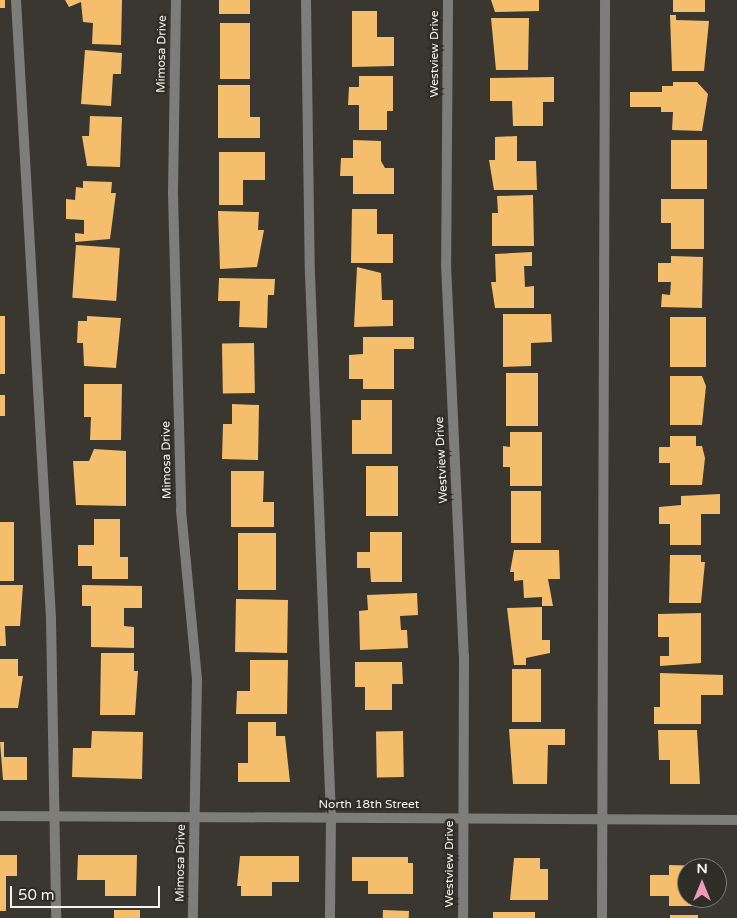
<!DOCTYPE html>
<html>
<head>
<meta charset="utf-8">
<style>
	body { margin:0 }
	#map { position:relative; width:737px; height:918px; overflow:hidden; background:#393730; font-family:"Varela Round",sans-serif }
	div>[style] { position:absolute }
	.building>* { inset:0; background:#f5be6d; transform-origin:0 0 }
	.service>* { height:10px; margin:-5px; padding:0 5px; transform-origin:5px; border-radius:5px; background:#7d7d7a }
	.minor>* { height:10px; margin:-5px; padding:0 5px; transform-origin:5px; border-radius:5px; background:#7d7d7a }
	.tertiary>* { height:10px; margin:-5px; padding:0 5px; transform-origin:5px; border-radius:5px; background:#7d7d7a }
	span { translate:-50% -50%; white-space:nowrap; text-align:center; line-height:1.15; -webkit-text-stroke:5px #2e2d26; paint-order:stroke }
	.street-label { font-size:12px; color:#f5f3ef }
	.north { position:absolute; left:677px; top:858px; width:50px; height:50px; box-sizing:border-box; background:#2e2d26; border:1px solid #7e7c76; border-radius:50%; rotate:0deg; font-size:14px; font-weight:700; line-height:20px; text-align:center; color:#f5f3ef }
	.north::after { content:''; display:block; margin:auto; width:18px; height:22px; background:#f09ab6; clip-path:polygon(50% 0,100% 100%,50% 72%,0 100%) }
	.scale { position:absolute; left:10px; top:886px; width:150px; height:22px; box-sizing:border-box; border:2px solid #f5f3ef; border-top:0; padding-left:6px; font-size:15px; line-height:18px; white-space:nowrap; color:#f5f3ef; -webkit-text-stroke:4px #2e2d26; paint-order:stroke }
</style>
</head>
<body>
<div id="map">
	<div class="building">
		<div style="left:0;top:0;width:5px;height:8px"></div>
		<div style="clip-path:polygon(65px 0,122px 0,121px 45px,92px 44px,93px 23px,83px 22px,81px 2px,69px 7px)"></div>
		<div style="left:219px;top:0;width:31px;height:14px"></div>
		<div style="clip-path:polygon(491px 0,539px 0,539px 11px,495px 12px)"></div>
		<div style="left:673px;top:0;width:32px;height:12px"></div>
		<div style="clip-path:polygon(352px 11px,377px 11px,377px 37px,394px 37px,394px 66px,352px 67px)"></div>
		<div style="clip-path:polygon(670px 15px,676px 15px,676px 20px,709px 21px,704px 71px,672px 71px)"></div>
		<div style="clip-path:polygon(491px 18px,529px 18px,528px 70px,496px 70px)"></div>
		<div style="left:220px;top:23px;width:30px;height:56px"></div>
		<div style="clip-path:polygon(85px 50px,122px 53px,121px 74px,113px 74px,111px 106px,81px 104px)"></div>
		<div style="clip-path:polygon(359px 76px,393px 76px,393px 111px,387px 111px,387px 130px,359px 130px,359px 105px,348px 105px,349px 87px,359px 87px)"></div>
		<div style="clip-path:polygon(554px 77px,554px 102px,543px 102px,543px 126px,513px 126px,512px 101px,490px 101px,490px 78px)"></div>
		<div style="clip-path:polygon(673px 82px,697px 82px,708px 94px,702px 131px,672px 130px,673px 112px,661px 112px,661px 107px,630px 107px,630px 92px,662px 92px,662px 86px,673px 86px)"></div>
		<div style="clip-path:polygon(218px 85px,250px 85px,250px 117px,260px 117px,260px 138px,218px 138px)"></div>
		<div style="clip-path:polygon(90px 116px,122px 117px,120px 167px,87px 166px,82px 136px,89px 136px)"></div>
		<div style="clip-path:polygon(517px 136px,517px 161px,536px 161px,537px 190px,494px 190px,489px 160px,495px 160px,495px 137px)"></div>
		<div style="clip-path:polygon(353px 140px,381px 141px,381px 161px,385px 168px,394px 168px,394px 194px,353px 194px,353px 176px,340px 176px,341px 158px,353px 158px)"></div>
		<div style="left:671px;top:140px;width:36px;height:49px"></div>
		<div style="clip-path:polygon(219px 152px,265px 152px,265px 180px,243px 180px,243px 205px,219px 205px)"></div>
		<div style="clip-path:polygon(83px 181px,112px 182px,111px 193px,116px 193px,110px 239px,75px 242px,75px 233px,84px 234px,84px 220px,66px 219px,66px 199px,75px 200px,76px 187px,83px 188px)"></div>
		<div style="clip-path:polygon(533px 195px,534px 246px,492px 246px,492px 213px,498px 213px,497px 196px)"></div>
		<div style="clip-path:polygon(661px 199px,704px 199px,704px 249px,671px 249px,671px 223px,661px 223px)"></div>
		<div style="clip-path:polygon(352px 209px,377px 209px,377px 234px,393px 234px,393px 263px,351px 263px)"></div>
		<div style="clip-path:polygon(218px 211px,259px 212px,258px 230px,264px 230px,257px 267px,220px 269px)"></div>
		<div style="left:76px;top:245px;width:44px;height:53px;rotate:4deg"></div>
		<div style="clip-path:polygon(532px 252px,532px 266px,524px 266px,525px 287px,534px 286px,534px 308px,495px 308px,491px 282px,496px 282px,495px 254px)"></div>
		<div style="clip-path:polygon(671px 256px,703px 257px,702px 308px,661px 307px,662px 294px,670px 295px,671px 282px,658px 282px,658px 263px,671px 263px)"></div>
		<div style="clip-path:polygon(357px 267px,381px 273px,382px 300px,393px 300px,393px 326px,354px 327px)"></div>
		<div style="clip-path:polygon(219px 278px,275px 279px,274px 295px,268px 295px,267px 328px,239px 327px,240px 301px,218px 301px)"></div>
		<div style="clip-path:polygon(503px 314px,551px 314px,552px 342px,531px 343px,531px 366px,503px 367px)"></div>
		<div style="left:0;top:316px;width:5px;height:58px"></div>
		<div style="clip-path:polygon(87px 316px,121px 318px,116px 368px,84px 366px,83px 343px,77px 343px,78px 321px,87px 321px)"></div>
		<div style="left:670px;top:317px;width:36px;height:50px"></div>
		<div style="clip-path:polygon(363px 337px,414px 337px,414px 349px,394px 349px,394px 389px,363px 389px,363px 379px,349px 379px,349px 355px,363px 354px)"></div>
		<div style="left:254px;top:343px;width:50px;height:32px;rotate:89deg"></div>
		<div style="left:506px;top:373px;width:32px;height:53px"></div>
		<div style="clip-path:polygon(670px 376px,702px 376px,706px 386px,702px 425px,670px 425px)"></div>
		<div style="clip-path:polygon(84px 384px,122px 384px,121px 440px,90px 440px,91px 417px,84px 417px)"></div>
		<div style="left:0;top:395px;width:5px;height:21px"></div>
		<div style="clip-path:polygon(361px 400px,392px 400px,392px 454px,352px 454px,352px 420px,361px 420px)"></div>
		<div style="clip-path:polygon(232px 404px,259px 405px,258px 460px,222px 459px,223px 424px,232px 424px)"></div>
		<div style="clip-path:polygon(510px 432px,542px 432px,542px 486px,510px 486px,510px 467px,503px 467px,503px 446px,510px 447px)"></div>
		<div style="clip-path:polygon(670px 436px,696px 436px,696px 446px,702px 446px,705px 458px,702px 485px,670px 485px,670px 463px,659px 463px,659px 447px,670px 447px)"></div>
		<div style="clip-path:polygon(94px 449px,126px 451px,126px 506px,76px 505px,73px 461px,89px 461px)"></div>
		<div style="left:366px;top:466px;width:32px;height:50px"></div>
		<div style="clip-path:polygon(231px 471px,264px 471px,263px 502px,274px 502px,274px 527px,231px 527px)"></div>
		<div style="left:511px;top:491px;width:30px;height:52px"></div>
		<div style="clip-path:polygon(720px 494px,720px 514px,701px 514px,701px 545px,670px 545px,670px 524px,659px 524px,659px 507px,681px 505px,681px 496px)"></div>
		<div style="clip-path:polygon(94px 519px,120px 519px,120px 557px,128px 557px,128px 579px,92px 579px,92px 566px,78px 566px,78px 545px,94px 545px)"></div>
		<div style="left:0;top:522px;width:14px;height:59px"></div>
		<div style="clip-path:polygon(370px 532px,402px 532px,402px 582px,371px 582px,370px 568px,357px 568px,357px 552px,370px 552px)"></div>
		<div style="left:238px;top:533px;width:38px;height:57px"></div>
		<div style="clip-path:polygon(514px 550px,559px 550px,560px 579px,548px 579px,553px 606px,542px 606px,542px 597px,524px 598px,523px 580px,514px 581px,514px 572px,510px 572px)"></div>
		<div style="clip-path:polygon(670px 555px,701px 555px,701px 562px,705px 562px,701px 603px,669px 603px)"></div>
		<div style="clip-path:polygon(0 585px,23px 585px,20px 626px,5px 626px,6px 646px,0 646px)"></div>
		<div style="clip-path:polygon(82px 585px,142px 586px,142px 608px,124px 608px,124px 626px,134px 627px,134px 648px,91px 647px,91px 606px,82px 606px)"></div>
		<div style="clip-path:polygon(417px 593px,418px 615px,400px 616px,401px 630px,407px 630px,408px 648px,360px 650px,359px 611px,368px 610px,367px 595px)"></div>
		<div style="left:236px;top:599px;width:52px;height:53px;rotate:1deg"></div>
		<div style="clip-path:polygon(542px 607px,542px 640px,550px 640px,550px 653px,526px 658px,526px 665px,514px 665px,507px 608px)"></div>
		<div style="clip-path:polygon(701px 613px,701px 663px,660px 666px,660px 656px,669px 656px,669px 637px,658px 637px,658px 614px)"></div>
		<div style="clip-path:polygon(101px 653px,134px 653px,134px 671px,138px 671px,135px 715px,100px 715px)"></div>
		<div style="clip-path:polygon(0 659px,18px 659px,18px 676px,23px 676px,18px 708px,0 708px)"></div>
		<div style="clip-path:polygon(250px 660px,288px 660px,287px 714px,236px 714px,237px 691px,250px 691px)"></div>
		<div style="clip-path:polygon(355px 662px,402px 662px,403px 684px,392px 684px,392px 710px,365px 710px,365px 687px,355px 687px)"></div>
		<div style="left:512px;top:669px;width:29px;height:53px"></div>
		<div style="clip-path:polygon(660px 673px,723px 675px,723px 695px,701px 695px,701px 724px,654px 724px,654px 707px,660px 707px)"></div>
		<div style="clip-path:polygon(248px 722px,276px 722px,276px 736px,285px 736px,290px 782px,238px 782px,238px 763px,248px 763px)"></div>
		<div style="clip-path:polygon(509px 729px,565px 729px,565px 745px,548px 745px,547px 784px,513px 784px)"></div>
		<div style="clip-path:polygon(658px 730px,697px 730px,700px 784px,670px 784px,670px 760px,659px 760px)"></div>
		<div style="clip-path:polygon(92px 731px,143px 732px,142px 779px,72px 777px,73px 748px,91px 748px)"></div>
		<div style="left:403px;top:731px;width:46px;height:27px;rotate:89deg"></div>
		<div style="clip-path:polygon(0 742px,4px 742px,4px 757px,27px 757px,27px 780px,3px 780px)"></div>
		<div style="clip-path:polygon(0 855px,17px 855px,17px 876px,6px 876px,6px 911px,0 911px)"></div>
		<div style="clip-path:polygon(78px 855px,137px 855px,136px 896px,105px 896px,105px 880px,77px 880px)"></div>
		<div style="clip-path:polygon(240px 856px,299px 856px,299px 882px,272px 882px,272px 896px,241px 896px,241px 886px,237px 886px)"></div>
		<div style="clip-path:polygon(352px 857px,408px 857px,408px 863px,413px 863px,413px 894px,368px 894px,368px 881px,352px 881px)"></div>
		<div style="clip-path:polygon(514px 858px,540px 858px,540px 869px,548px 869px,548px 900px,510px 900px)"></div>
		<div style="clip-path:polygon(669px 865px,703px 866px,687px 868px,687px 898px,700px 898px,700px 906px,669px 906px,669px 896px,650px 896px,650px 875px,669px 875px)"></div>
		<div style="left:114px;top:910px;width:26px;height:8px"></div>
		<div style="left:383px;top:910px;width:26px;height:8px;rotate:2deg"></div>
		<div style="left:493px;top:912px;width:42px;height:6px"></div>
		<div style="left:670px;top:915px;width:28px;height:3px"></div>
	</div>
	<div class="service">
		<div style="left:16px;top:0;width:620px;rotate:86.76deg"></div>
		<div style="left:51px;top:619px;width:299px;rotate:89deg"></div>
		<div style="left:306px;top:0;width:274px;rotate:89.2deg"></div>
		<div style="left:310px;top:274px;width:543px;rotate:87.79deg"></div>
		<div style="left:331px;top:817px;width:101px;rotate:90.6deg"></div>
		<div style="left:602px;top:918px;width:918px;rotate:-89.81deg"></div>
	</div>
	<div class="minor">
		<div style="left:176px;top:0;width:194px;rotate:90.9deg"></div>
		<div style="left:173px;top:194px;width:316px;rotate:88.5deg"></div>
		<div style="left:181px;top:510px;width:170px;rotate:84.6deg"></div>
		<div style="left:197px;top:679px;width:239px;rotate:91deg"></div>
		<div style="left:448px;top:0;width:264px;rotate:90.4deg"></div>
		<div style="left:446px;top:264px;width:392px;rotate:87.4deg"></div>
		<div style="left:464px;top:656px;width:262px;rotate:90.2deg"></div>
	</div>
	<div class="tertiary">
		<div style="left:0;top:816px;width:737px;rotate:0.31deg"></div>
	</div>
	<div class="street-label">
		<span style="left:162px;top:54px;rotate:-89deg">Mimosa Drive</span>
		<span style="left:435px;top:54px;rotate:-90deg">Westview Drive</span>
		<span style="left:167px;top:460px;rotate:-91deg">Mimosa Drive</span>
		<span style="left:442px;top:460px;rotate:-93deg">Westview Drive</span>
		<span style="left:369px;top:805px">North 18th Street</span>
		<span style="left:181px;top:863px;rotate:-89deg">Mimosa Drive</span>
		<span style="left:450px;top:864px;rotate:-90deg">Westview Drive</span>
	</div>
	<div class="north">N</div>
	<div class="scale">50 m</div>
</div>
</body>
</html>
